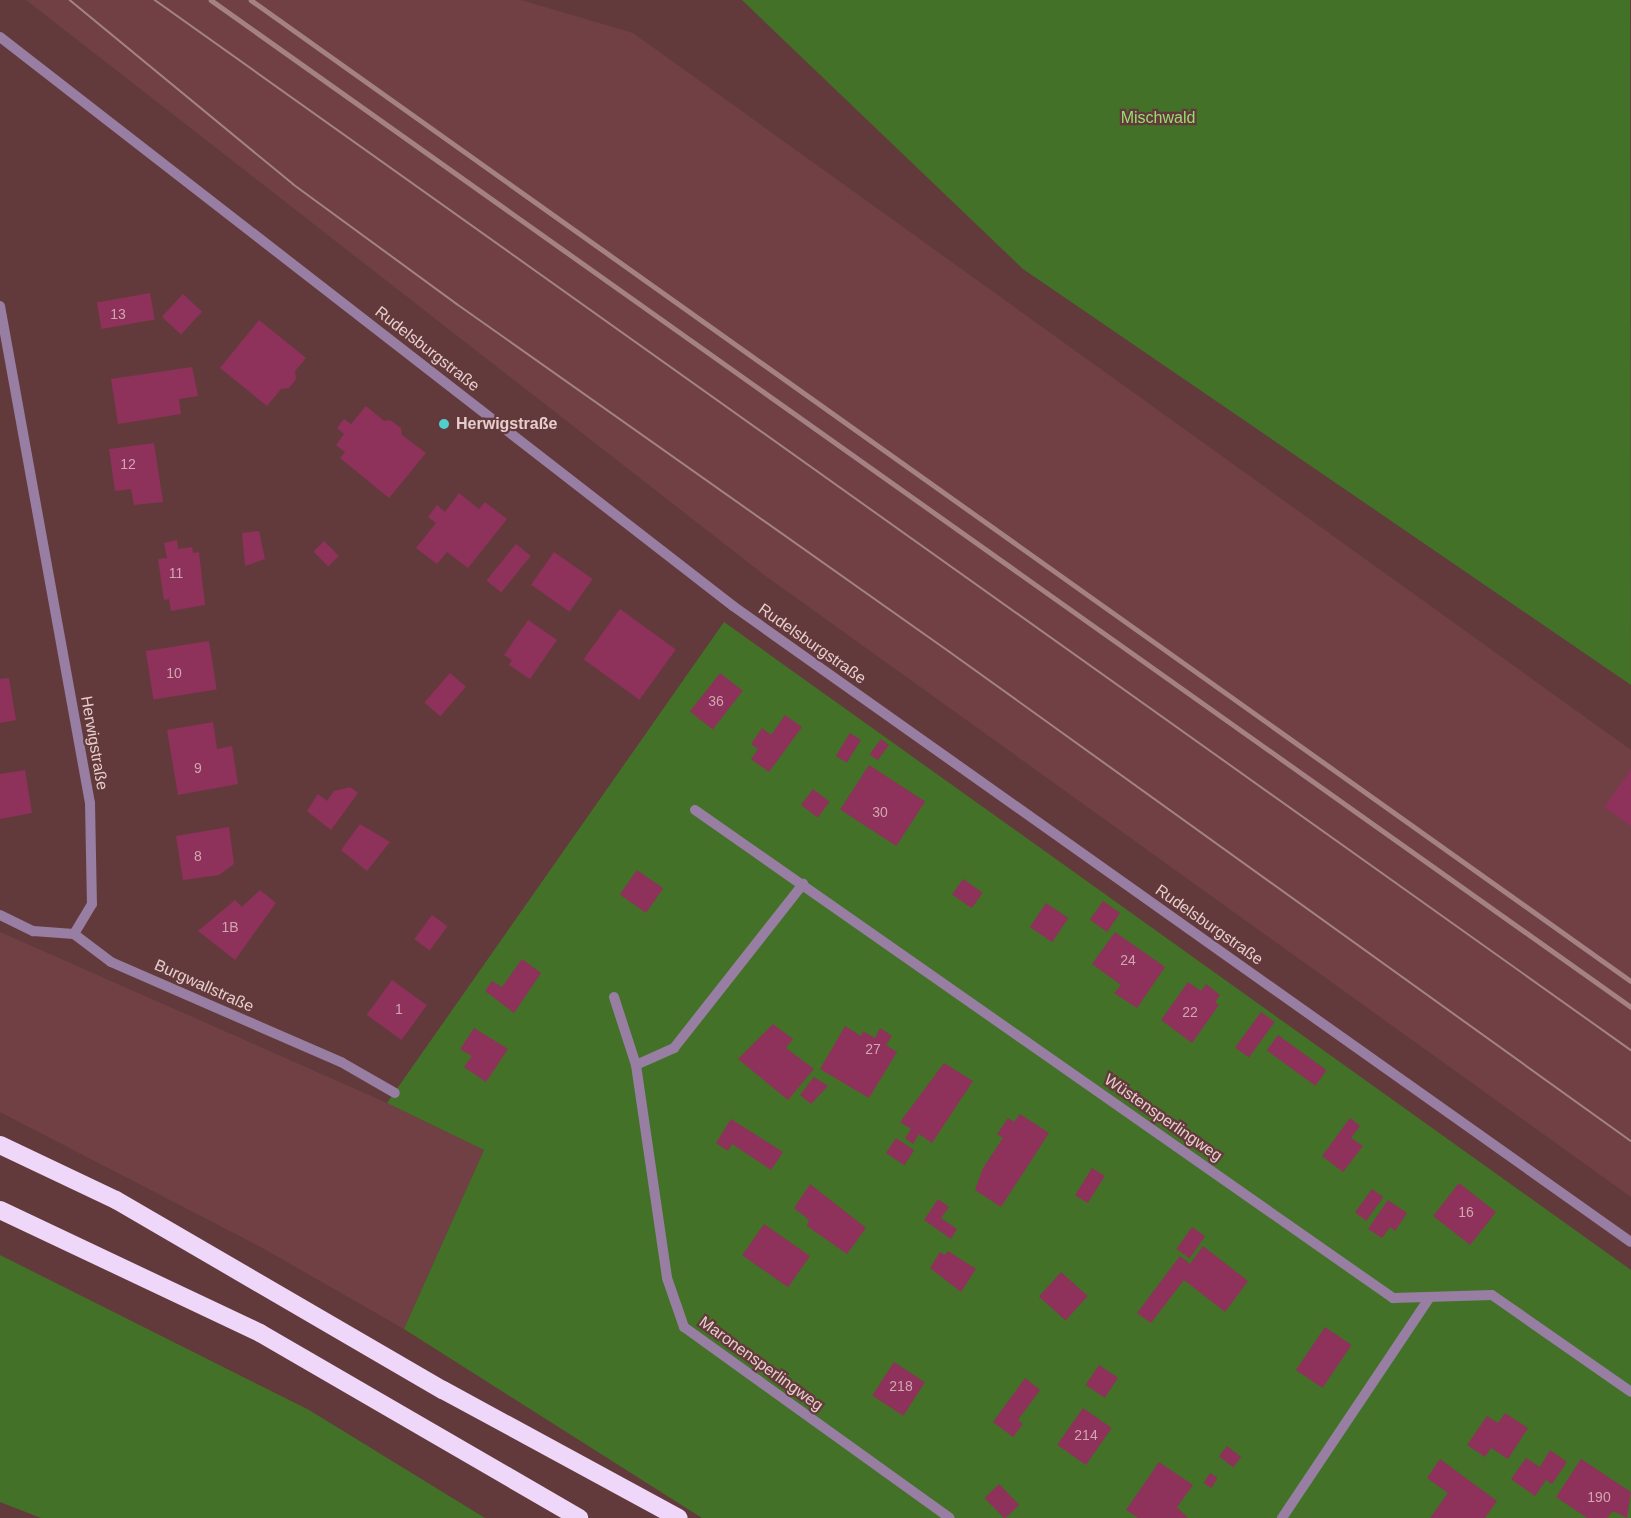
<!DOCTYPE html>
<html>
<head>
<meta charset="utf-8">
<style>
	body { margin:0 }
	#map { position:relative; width:1631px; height:1518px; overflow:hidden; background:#633a3c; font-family:Helvetica,sans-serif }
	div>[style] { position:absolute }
	.built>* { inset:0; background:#714044 }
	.green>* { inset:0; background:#437127 }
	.building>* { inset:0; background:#8e315b; transform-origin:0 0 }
	.minor>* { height:10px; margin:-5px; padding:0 5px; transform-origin:5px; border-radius:5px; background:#977ea2 }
	.highway>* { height:18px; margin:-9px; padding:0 9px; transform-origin:9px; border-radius:9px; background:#efd7f9 }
	.tram>* { height:1.5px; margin:-0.75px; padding:0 0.75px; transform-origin:0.75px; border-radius:0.75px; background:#a48284 }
	.rail>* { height:4.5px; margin:-2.25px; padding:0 2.25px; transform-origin:2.25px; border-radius:2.25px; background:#a48284 }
	.dots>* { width:16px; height:16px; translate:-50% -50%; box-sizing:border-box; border:3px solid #633a3c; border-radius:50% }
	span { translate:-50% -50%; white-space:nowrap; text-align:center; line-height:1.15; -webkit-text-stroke:4.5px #633a3c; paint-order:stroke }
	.number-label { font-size:14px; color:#d1a6b1 }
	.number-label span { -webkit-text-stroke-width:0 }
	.park-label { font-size:16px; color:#96df6e }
	.street-label { font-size:16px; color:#e7cdce }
	.poi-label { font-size:16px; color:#e7cdce; font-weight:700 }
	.left { translate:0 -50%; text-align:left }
</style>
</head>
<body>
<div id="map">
	<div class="built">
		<div style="clip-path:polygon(26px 0,521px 0,633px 33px,1631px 750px,1631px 1197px,767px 577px)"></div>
		<div style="clip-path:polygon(0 932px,387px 1103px,484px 1150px,404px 1329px,259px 1246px,0 1112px)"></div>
	</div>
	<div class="green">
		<div style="clip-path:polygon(742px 0,1630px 0,1631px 685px,1023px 269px)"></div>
		<div style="clip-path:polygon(724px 622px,1631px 1270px,1631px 1518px,702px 1518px,404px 1329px,484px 1150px,387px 1103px)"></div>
		<div style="clip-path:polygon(0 1255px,309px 1410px,485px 1518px,41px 1518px,0 1502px)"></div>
	</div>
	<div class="building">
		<div style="left:150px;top:293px;width:27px;height:54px;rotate:80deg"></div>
		<div style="left:183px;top:294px;width:26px;height:31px;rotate:43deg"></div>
		<div style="clip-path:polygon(259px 320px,306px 358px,295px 371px,296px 379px,289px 388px,281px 389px,267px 406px,220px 368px)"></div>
		<div style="clip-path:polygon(192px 367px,198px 396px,179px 399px,181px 414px,118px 424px,111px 379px)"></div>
		<div style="clip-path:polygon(366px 406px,384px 421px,390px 420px,401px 428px,402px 435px,426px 453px,389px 498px,340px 458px,345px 452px,336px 445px,344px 434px,337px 428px,344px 419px,351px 424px)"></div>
		<div style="clip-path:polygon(154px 443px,163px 502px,134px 505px,131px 489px,115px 491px,109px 449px)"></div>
		<div style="clip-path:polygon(459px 493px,479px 509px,485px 502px,507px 519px,468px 568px,447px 552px,437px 564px,416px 548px,436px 523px,428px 517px,437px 505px,445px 512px)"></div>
		<div style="clip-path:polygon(259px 531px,265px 559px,245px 566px,242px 533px)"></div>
		<div style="clip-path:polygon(177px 540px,178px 549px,192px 547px,193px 553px,199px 552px,205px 605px,171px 611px,169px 599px,164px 600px,158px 559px,167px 558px,164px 543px)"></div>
		<div style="left:324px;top:541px;width:21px;height:15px;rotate:45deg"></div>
		<div style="left:516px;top:544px;width:19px;height:47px;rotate:39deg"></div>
		<div style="left:554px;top:552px;width:47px;height:40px;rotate:35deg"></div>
		<div style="left:620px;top:609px;width:69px;height:62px;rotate:36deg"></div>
		<div style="clip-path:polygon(528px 620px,557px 640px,530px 679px,509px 665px,512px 660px,504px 655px)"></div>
		<div style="left:209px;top:641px;width:49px;height:64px;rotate:81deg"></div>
		<div style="left:450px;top:673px;width:21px;height:39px;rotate:41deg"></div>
		<div style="left:720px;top:673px;width:29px;height:49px;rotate:38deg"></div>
		<div style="clip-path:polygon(9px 678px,16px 720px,0 723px,0 679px)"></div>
		<div style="clip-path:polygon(785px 715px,802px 727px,769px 772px,751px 759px,758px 749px,751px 744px,762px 728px,771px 735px)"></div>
		<div style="clip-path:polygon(213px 722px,217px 749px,232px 746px,238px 784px,178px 795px,167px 730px)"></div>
		<div style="left:850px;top:733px;width:13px;height:27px;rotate:32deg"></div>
		<div style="left:881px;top:739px;width:10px;height:19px;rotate:37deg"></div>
		<div style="left:869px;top:765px;width:67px;height:53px;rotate:33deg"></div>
		<div style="clip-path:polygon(1631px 769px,1631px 826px,1604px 807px)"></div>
		<div style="clip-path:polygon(25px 770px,32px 813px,0 819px,0 774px)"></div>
		<div style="clip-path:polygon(350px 787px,358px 793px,331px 830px,307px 811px,318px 794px,327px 801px,334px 791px)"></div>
		<div style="left:813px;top:789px;width:21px;height:20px;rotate:37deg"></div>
		<div style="clip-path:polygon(360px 824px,390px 842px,367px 871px,341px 850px)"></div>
		<div style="clip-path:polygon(229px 827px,234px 864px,219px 875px,183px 880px,176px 836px)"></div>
		<div style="left:637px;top:870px;width:32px;height:30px;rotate:35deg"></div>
		<div style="left:963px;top:879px;width:24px;height:19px;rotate:35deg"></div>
		<div style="clip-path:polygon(260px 890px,276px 903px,235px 960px,198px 931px,235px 900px,242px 907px)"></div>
		<div style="left:1103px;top:901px;width:21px;height:23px;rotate:35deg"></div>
		<div style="left:1046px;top:903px;width:27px;height:29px;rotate:34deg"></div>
		<div style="left:432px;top:915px;width:19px;height:30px;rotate:36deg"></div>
		<div style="clip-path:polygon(1115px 932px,1165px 967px,1137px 1008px,1114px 993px,1121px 985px,1092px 964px)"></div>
		<div style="clip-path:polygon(522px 959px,541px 973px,514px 1013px,485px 991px,492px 981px,502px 987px)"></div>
		<div style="left:392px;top:980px;width:43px;height:43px;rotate:36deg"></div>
		<div style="clip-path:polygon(1188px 982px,1201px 991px,1206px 984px,1220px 995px,1215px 1002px,1219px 1005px,1192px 1043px,1161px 1020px)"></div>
		<div style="left:1261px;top:1012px;width:17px;height:44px;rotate:36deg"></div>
		<div style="clip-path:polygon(773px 1024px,793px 1039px,786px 1048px,814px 1069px,788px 1100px,738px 1059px)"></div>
		<div style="clip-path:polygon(845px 1026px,861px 1036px,863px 1031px,875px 1038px,880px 1028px,892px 1036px,886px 1045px,897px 1052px,869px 1098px,820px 1069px)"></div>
		<div style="clip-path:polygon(474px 1028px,508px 1049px,486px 1082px,464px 1067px,472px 1056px,460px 1049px)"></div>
		<div style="left:1278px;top:1035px;width:60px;height:19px;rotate:36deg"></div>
		<div style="clip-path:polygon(944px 1063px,973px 1081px,932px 1143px,919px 1134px,913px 1144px,905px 1138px,911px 1129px,900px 1122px)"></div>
		<div style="clip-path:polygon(814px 1077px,828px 1086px,811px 1104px,800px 1095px)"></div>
		<div style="clip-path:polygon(1020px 1114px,1049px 1133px,1001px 1207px,975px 1190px,983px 1168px,1003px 1138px,997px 1134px,1008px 1118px,1014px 1122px)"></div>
		<div style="clip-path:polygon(1350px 1118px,1360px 1126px,1351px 1138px,1363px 1146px,1343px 1172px,1322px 1156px)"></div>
		<div style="clip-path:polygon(731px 1119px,783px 1152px,771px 1170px,732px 1144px,728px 1151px,716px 1143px)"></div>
		<div style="left:896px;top:1138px;width:22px;height:18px;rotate:34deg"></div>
		<div style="left:1092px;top:1168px;width:15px;height:32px;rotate:32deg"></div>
		<div style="left:1459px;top:1183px;width:47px;height:42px;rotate:38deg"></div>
		<div style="clip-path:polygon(810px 1184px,866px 1228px,847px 1254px,807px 1226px,809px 1220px,794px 1208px)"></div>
		<div style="left:1372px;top:1189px;width:14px;height:29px;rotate:36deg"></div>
		<div style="clip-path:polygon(938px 1199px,949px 1207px,941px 1218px,957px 1229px,951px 1239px,924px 1220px)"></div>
		<div style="clip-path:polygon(1388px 1200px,1407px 1213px,1395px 1231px,1390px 1227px,1382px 1238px,1368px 1229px)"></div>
		<div style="left:764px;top:1224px;width:56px;height:38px;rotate:35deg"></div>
		<div style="left:1192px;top:1227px;width:16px;height:27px;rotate:35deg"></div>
		<div style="clip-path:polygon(1203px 1246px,1248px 1281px,1225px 1312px,1184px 1280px,1151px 1323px,1137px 1313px,1180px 1256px,1190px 1264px)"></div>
		<div style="clip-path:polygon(948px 1251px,976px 1269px,961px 1292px,930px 1268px,940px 1252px,945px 1255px)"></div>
		<div style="left:1061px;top:1272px;width:36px;height:33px;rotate:42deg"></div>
		<div style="left:1325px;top:1327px;width:32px;height:52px;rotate:34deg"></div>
		<div style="left:894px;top:1362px;width:37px;height:40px;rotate:33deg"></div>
		<div style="left:1099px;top:1365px;width:23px;height:24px;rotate:34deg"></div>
		<div style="clip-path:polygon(1025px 1378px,1040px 1390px,1018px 1420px,1023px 1424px,1013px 1437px,993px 1422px)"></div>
		<div style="left:1083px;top:1408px;width:35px;height:45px;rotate:35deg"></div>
		<div style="clip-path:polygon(1505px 1413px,1528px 1428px,1508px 1459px,1491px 1448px,1485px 1457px,1467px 1445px,1487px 1416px,1498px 1423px)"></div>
		<div style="left:1227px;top:1446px;width:18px;height:13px;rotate:38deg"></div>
		<div style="clip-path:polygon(1550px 1450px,1567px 1462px,1552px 1484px,1546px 1480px,1535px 1496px,1511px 1479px,1526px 1458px,1540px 1467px)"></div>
		<div style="clip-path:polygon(1440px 1459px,1497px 1501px,1485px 1518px,1430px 1518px,1448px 1493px,1427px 1478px)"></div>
		<div style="clip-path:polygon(1581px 1459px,1631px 1492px,1627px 1518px,1613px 1511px,1607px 1518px,1587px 1518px,1556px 1497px)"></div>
		<div style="clip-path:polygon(1159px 1462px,1193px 1485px,1177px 1507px,1188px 1518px,1138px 1518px,1126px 1510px)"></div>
		<div style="left:1210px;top:1473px;width:9px;height:12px;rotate:32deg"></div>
		<div style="left:999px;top:1484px;width:29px;height:20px;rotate:46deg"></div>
	</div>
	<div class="minor">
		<div style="left:0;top:37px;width:928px;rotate:37.82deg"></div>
		<div style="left:733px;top:606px;width:1100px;rotate:35.31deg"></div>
		<div style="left:0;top:306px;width:505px;rotate:79.74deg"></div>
		<div style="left:90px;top:803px;width:101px;rotate:88.9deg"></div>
		<div style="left:92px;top:904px;width:35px;rotate:121deg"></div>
		<div style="left:695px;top:810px;width:852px;rotate:34.96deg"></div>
		<div style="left:1393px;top:1298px;width:99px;rotate:-1.7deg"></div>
		<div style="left:1492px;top:1295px;width:169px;rotate:34.9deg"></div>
		<div style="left:0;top:915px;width:37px;rotate:26deg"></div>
		<div style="left:33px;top:931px;width:41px;rotate:4.2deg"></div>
		<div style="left:74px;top:934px;width:46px;rotate:37.1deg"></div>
		<div style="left:111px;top:962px;width:251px;rotate:23.5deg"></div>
		<div style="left:341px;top:1062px;width:62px;rotate:29.9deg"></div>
		<div style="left:614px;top:997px;width:71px;rotate:72.1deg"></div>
		<div style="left:636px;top:1065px;width:215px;rotate:81.7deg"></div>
		<div style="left:667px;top:1278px;width:52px;rotate:70.9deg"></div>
		<div style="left:684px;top:1327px;width:327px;rotate:35.7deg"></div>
		<div style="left:636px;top:1065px;width:42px;rotate:-24.1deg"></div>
		<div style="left:674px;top:1048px;width:209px;rotate:-51.8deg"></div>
		<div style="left:1282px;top:1518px;width:266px;rotate:-56.2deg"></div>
	</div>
	<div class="highway">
		<div style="left:0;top:1145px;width:128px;rotate:25.4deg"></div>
		<div style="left:116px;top:1200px;width:378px;rotate:30.2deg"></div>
		<div style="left:443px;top:1390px;width:268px;rotate:28.5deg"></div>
		<div style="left:0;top:1210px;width:288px;rotate:25.3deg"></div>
		<div style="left:260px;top:1333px;width:369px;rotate:30.1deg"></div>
	</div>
	<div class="tram">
		<div style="left:70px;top:0;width:289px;rotate:39.5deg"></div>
		<div style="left:293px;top:184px;width:203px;rotate:36.2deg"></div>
		<div style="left:457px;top:304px;width:603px;rotate:35.22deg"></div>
		<div style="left:950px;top:652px;width:838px;rotate:35.68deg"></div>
		<div style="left:155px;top:0;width:1811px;rotate:35.43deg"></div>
	</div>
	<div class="rail">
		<div style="left:211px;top:0;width:1741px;rotate:35.34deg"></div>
		<div style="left:251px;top:0;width:1693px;rotate:35.41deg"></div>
	</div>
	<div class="dots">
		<div style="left:444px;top:424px;background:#52cdcd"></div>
	</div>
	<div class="number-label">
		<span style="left:118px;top:314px">13</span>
		<span style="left:128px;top:464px">12</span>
		<span style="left:176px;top:573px">11</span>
		<span style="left:174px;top:673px">10</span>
		<span style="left:716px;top:701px">36</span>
		<span style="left:198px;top:768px">9</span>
		<span style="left:880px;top:812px">30</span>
		<span style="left:198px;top:856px">8</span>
		<span style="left:230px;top:927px">1B</span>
		<span style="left:1128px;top:960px">24</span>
		<span style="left:399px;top:1009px">1</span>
		<span style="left:1190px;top:1012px">22</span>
		<span style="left:873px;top:1049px">27</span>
		<span style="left:1466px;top:1212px">16</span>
		<span style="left:901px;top:1386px">218</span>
		<span style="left:1086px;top:1435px">214</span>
		<span style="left:1599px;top:1497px">190</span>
	</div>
	<div class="park-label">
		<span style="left:1158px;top:118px">Mischwald</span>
	</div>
	<div class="street-label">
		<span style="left:427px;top:349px;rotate:38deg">Rudelsburgstraße</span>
		<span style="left:812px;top:644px;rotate:35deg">Rudelsburgstraße</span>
		<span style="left:94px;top:743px;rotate:80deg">Herwigstraße</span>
		<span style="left:1209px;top:925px;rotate:35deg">Rudelsburgstraße</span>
		<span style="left:204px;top:986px;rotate:24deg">Burgwallstraße</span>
		<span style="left:1163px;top:1118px;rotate:35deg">Wüstensperlingweg</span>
		<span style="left:761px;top:1364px;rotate:36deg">Maronensperlingweg</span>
	</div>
	<div class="poi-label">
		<span class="left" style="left:456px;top:424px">Herwigstraße</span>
	</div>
</div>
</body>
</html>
